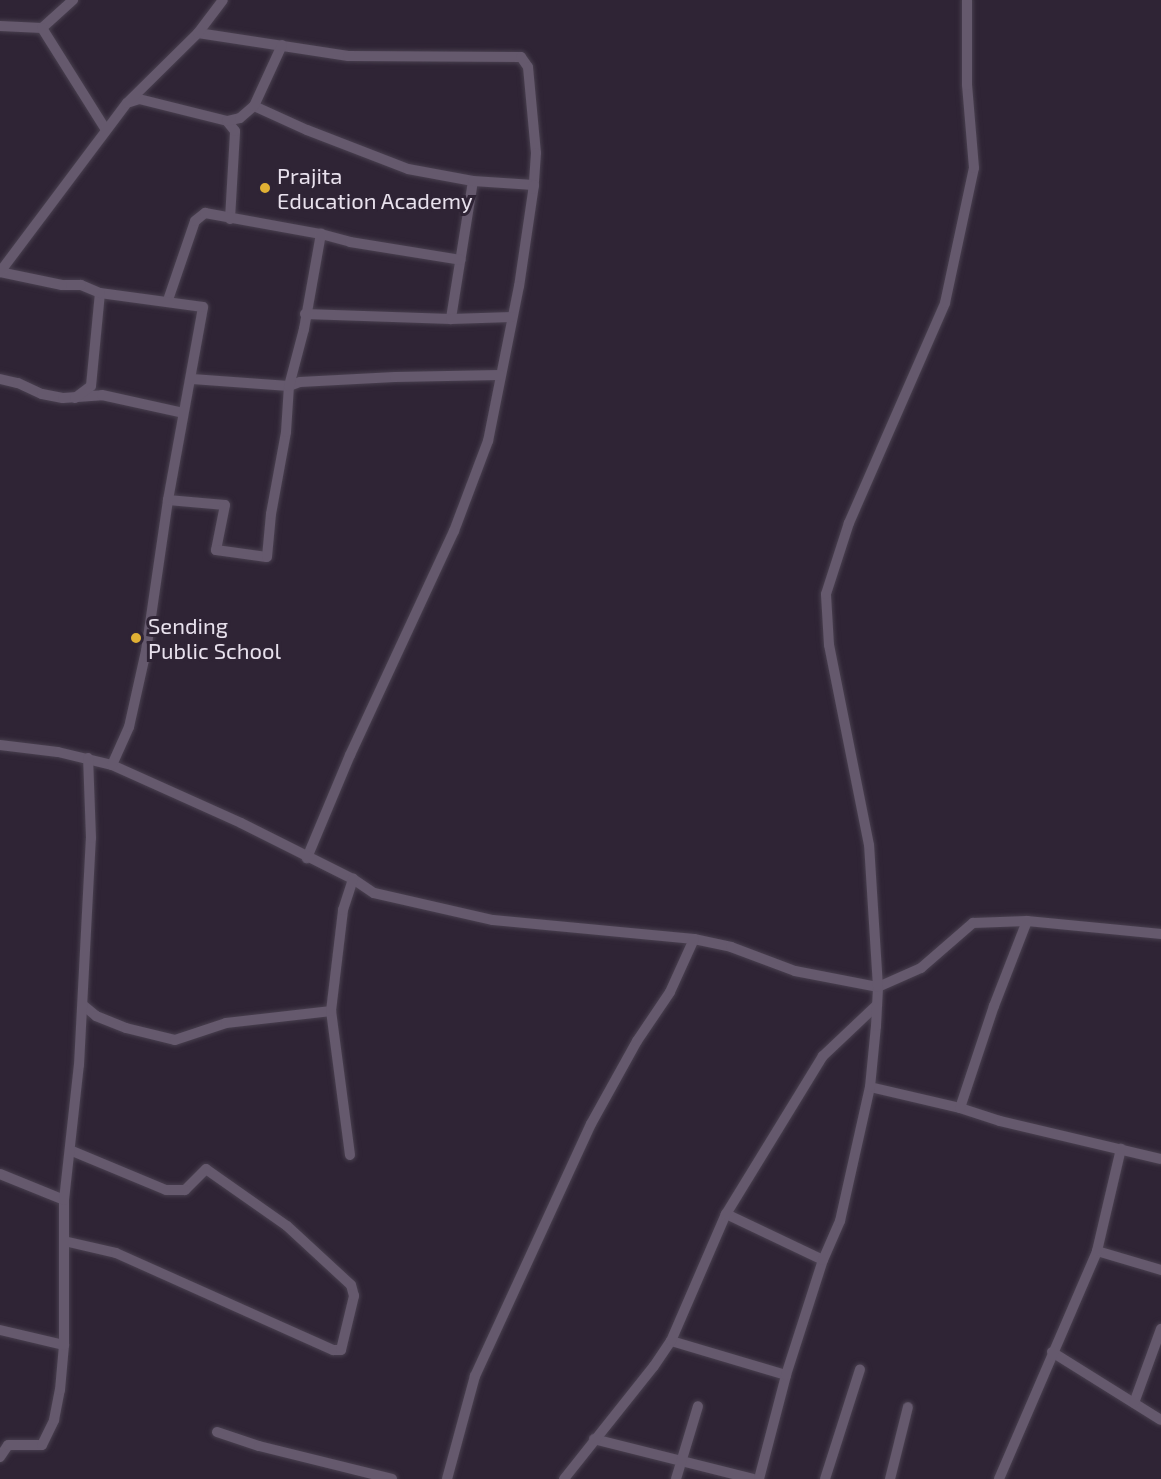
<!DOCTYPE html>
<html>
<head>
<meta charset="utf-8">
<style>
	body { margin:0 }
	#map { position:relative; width:1161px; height:1479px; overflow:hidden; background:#2f2435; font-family:"Exo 2",sans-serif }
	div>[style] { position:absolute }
	.roads { filter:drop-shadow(0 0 2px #49404f) drop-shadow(0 0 2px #49404f) }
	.street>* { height:10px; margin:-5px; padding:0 5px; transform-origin:5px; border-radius:5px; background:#65596d }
	.dots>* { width:16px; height:16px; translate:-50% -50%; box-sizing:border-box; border:3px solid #2f2435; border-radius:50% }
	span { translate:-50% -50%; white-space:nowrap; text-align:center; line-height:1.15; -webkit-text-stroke:6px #2f2435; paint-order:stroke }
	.poi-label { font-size:22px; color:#e8e1ed }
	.left { translate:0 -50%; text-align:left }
</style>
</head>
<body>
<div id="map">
	<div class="roads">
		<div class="street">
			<div style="left:0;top:26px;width:42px;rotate:2.7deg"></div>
			<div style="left:42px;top:28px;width:42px;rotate:-42.1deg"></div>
			<div style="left:42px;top:28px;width:120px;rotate:57.9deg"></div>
			<div style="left:198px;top:33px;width:152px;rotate:8.7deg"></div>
			<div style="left:348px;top:56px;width:173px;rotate:0.3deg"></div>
			<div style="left:521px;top:57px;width:12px;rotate:55deg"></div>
			<div style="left:528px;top:67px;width:86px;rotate:84.7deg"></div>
			<div style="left:536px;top:153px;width:32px;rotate:94deg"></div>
			<div style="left:534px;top:185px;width:102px;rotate:98.4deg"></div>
			<div style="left:519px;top:286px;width:158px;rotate:101.3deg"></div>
			<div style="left:488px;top:441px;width:96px;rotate:110.7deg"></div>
			<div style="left:454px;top:531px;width:247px;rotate:114.9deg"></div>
			<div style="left:350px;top:755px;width:112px;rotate:112.7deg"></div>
			<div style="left:130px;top:102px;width:9px;rotate:-18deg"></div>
			<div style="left:139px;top:99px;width:91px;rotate:14deg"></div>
			<div style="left:254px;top:106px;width:58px;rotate:24.4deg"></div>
			<div style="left:307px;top:130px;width:108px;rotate:21.1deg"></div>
			<div style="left:408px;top:169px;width:66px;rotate:10.5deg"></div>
			<div style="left:473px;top:181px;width:140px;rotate:99.1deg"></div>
			<div style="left:473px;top:181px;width:61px;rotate:3.8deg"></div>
			<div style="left:534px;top:185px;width:4px;rotate:104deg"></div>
			<div style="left:230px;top:219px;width:88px;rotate:-86.7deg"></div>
			<div style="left:235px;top:131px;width:13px;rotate:-129deg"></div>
			<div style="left:227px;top:121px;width:13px;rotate:-13deg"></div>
			<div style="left:240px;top:118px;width:18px;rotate:-41deg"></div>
			<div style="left:254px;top:106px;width:67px;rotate:-65.3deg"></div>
			<div style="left:168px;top:300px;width:83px;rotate:-71.1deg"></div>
			<div style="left:195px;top:221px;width:13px;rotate:-39deg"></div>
			<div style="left:205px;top:213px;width:118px;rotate:10.3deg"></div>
			<div style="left:321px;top:234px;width:30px;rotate:15deg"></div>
			<div style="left:350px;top:242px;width:112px;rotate:9.2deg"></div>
			<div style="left:305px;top:314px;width:146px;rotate:2deg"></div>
			<div style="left:451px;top:319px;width:61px;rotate:-1.9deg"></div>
			<div style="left:0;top:379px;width:18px;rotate:13deg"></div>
			<div style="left:18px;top:383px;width:26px;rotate:25deg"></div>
			<div style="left:42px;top:394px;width:21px;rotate:11deg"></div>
			<div style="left:63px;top:398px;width:39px;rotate:-4deg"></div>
			<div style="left:102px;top:395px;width:83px;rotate:12.5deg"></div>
			<div style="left:192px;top:379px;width:97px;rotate:4.1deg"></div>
			<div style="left:289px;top:386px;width:12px;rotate:-20deg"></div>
			<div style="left:300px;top:382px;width:95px;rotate:-3deg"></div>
			<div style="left:395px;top:377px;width:105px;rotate:-1.1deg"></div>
			<div style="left:75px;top:398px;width:20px;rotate:-37deg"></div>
			<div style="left:91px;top:386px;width:93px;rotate:-84.5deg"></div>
			<div style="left:168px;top:500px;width:57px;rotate:5deg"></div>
			<div style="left:225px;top:505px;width:46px;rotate:101.3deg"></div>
			<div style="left:216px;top:550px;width:51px;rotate:7.8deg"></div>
			<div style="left:267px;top:557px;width:43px;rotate:-84.7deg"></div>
			<div style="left:271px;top:514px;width:83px;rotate:-79.6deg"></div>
			<div style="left:286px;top:432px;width:46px;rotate:-86.3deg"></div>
			<div style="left:289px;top:386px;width:59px;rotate:-75.3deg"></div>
			<div style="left:304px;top:329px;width:97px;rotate:-79.9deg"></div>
			<div style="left:0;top:745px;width:58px;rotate:6.9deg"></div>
			<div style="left:58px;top:752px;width:56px;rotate:13.5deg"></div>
			<div style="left:112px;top:765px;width:141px;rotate:24.2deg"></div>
			<div style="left:241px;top:823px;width:125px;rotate:26.6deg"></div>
			<div style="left:353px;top:879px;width:25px;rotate:34deg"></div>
			<div style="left:374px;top:893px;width:122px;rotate:12.8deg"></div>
			<div style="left:493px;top:920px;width:202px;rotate:5.4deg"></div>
			<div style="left:694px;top:939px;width:38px;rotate:12deg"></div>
			<div style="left:731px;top:947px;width:68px;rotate:20.6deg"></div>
			<div style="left:795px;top:971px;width:85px;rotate:10.9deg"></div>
			<div style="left:878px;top:987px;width:47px;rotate:-23.8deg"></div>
			<div style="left:921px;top:968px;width:69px;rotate:-40.9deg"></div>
			<div style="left:973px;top:923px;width:54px;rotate:-2.1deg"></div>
			<div style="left:1027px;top:921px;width:135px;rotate:5.5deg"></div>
			<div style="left:112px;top:765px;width:42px;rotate:-65.9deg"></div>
			<div style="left:129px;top:727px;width:78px;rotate:-77.4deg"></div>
			<div style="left:146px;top:651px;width:153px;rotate:-81.7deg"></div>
			<div style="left:168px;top:500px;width:196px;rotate:-79.7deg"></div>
			<div style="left:203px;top:307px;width:104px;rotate:-172.3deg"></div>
			<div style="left:100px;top:293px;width:21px;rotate:-157deg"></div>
			<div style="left:81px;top:285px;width:19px;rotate:180deg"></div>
			<div style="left:62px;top:285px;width:63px;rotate:-168.2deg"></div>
			<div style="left:0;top:272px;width:211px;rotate:-53.1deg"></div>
			<div style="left:127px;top:103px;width:100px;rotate:-44.6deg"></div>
			<div style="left:198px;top:33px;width:41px;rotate:-52.9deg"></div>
			<div style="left:83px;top:1005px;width:17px;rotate:40deg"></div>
			<div style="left:96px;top:1016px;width:32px;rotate:22deg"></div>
			<div style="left:126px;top:1028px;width:50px;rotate:13.8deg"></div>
			<div style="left:175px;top:1040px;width:54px;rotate:-18.4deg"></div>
			<div style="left:226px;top:1023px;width:106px;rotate:-6.5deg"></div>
			<div style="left:870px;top:1087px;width:92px;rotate:13.1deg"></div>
			<div style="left:960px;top:1108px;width:42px;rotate:18deg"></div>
			<div style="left:1000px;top:1121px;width:165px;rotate:13.3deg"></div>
			<div style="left:960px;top:1108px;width:108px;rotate:-71.6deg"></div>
			<div style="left:994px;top:1006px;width:91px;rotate:-68.8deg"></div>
			<div style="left:350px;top:1155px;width:145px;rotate:-97.5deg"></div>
			<div style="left:331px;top:1011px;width:102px;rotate:-83.2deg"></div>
			<div style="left:343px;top:910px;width:33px;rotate:-72deg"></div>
			<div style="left:0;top:1174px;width:69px;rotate:22.1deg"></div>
			<div style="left:726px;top:1214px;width:107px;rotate:25.4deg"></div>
			<div style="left:64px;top:1241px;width:53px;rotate:13deg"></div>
			<div style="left:116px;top:1253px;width:238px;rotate:24.1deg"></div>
			<div style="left:333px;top:1350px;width:8px"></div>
			<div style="left:341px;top:1350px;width:56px;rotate:-76.5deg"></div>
			<div style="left:354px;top:1296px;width:11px;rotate:-105deg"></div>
			<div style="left:351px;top:1285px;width:87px;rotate:-137.3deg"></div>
			<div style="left:287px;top:1226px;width:99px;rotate:-144.9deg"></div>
			<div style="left:206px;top:1169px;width:30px;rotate:135deg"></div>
			<div style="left:185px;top:1190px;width:19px;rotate:180deg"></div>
			<div style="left:166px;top:1190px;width:104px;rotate:-157.4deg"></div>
			<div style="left:1097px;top:1251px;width:67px;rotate:16.5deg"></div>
			<div style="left:0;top:1330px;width:66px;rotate:13.2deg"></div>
			<div style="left:671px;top:1341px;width:120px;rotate:16.5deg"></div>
			<div style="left:1052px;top:1352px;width:128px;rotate:32deg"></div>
			<div style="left:1134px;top:1403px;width:79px;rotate:-70deg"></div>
			<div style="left:217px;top:1432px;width:44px;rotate:18.4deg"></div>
			<div style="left:259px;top:1446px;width:137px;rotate:13.9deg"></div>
			<div style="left:594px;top:1439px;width:164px;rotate:14.1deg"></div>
			<div style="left:0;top:1457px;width:14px;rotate:-56deg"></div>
			<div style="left:8px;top:1445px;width:34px"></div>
			<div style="left:42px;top:1445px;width:28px;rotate:-64deg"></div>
			<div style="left:54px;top:1420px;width:31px;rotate:-79deg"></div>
			<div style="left:60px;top:1390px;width:45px;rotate:-84.9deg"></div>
			<div style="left:64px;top:1345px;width:145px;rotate:-90deg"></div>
			<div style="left:64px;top:1200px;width:136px;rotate:-83.7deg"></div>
			<div style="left:79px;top:1065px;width:227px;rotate:-87deg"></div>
			<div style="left:91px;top:838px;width:80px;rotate:-92.1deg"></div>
			<div style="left:447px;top:1479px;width:107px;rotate:-74.8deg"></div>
			<div style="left:475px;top:1376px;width:277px;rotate:-65.3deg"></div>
			<div style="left:591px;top:1124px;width:95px;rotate:-61deg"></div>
			<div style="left:637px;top:1041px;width:59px;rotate:-56deg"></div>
			<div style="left:670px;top:992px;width:58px;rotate:-65.6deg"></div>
			<div style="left:564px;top:1479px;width:144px;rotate:-51.5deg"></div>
			<div style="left:654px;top:1366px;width:30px;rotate:-56deg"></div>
			<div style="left:671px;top:1341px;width:138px;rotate:-66.6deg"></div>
			<div style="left:726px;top:1214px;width:185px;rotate:-58.5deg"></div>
			<div style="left:823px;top:1056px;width:74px;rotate:-43.4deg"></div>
			<div style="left:676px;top:1479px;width:76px;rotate:-73.2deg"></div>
			<div style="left:759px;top:1479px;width:107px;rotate:-75.4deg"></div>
			<div style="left:786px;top:1375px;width:121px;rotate:-72.2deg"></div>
			<div style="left:823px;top:1260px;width:43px;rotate:-66.4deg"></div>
			<div style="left:840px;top:1221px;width:137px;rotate:-77.4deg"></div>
			<div style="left:870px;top:1087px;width:61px;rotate:-84.4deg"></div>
			<div style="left:876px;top:1026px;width:39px;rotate:-87deg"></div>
			<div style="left:878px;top:987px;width:142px;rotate:-93.6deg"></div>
			<div style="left:869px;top:845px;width:204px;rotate:-101.3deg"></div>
			<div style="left:829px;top:645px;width:51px;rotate:-93.4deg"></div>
			<div style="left:826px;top:594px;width:75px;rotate:-72.1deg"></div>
			<div style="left:849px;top:523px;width:240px;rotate:-66.4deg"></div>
			<div style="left:945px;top:303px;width:138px;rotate:-77.9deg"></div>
			<div style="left:974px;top:168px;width:83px;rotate:-94.8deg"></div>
			<div style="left:967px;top:85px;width:85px;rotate:-90deg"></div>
			<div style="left:825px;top:1479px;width:115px;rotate:-72.3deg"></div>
			<div style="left:890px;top:1479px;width:74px;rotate:-76deg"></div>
			<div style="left:999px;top:1479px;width:248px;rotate:-66.7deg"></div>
			<div style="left:1097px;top:1251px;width:105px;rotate:-76.8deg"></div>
		</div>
	</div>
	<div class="dots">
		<div style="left:265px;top:188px;background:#e0b034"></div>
		<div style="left:136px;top:638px;background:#e0b034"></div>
	</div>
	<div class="poi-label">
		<span class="left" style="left:277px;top:188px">Prajita<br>Education Academy</span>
		<span class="left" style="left:148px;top:638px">Sending<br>Public School</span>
	</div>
</div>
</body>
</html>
